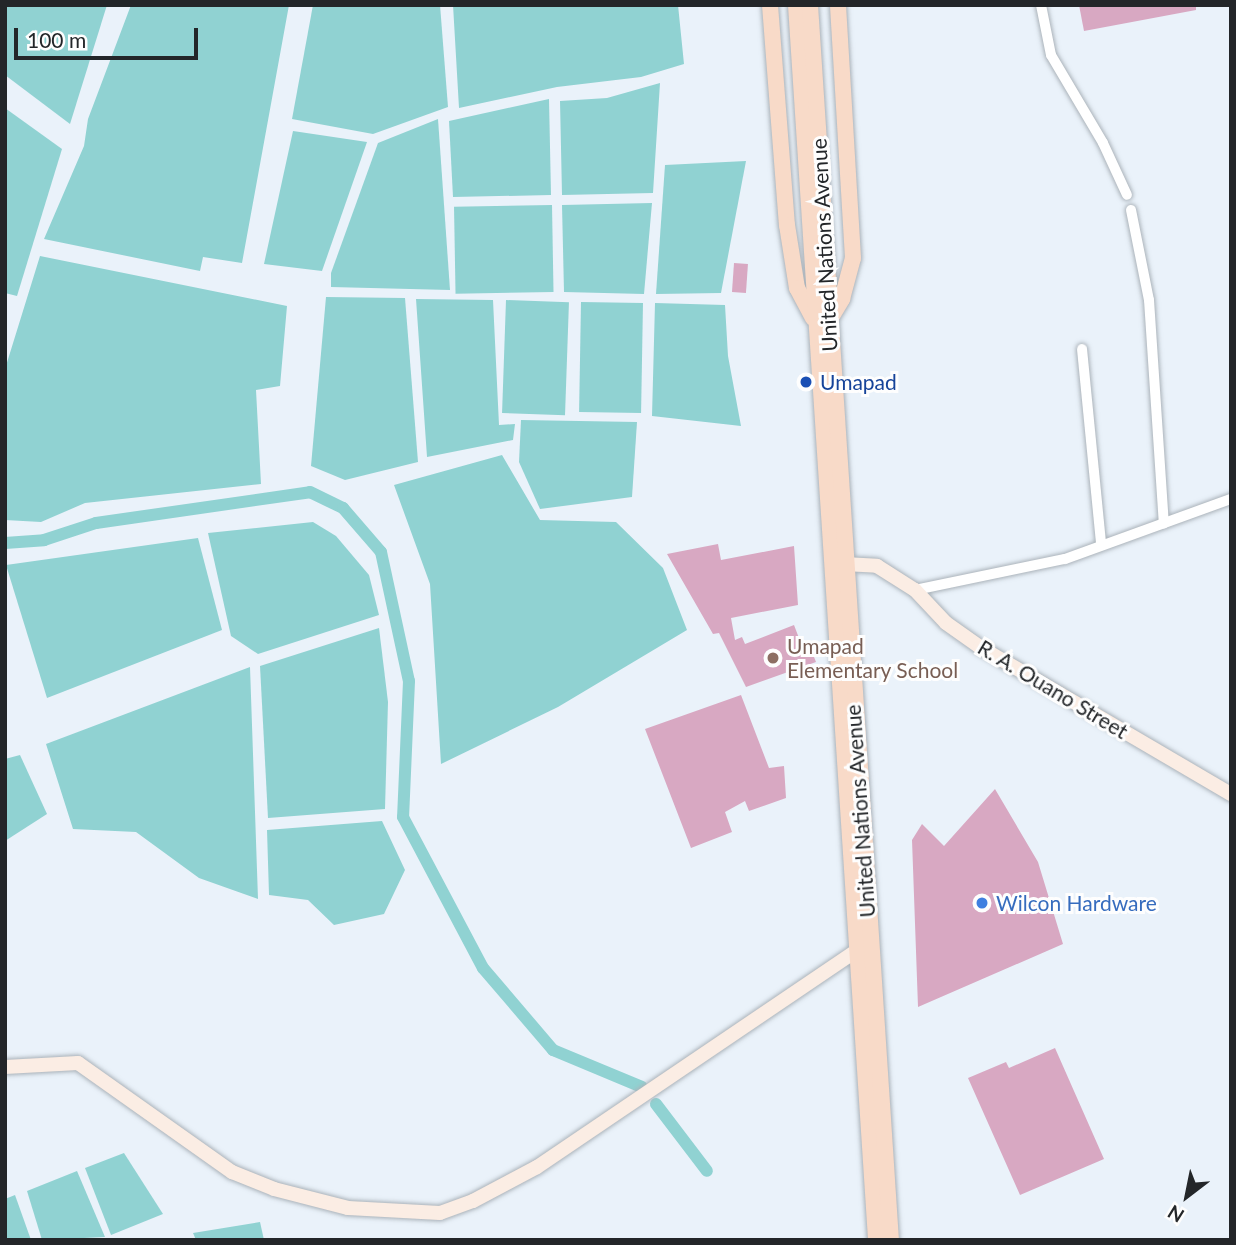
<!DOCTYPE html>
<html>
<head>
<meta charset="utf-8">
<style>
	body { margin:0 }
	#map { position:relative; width:1236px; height:1245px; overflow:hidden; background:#eaf2fa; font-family:Lato,sans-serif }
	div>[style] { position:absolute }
	.water>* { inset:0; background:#90d2d2; transform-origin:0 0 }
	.canal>* { height:12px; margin:-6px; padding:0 6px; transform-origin:6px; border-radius:6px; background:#90d2d2 }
	.building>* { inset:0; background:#d8a8c2; transform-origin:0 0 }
	.roads { filter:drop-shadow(0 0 2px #abb3ba) drop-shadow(0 0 2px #abb3ba) }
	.street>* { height:10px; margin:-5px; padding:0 5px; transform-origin:5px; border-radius:5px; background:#fff }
	.secondary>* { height:14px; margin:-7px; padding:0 7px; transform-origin:7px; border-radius:7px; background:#fbede4 }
	.primary>* { height:16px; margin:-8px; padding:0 8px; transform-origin:8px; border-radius:8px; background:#f8dac8 }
	.dots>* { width:19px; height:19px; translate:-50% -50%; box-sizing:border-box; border:4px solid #fefefe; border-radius:50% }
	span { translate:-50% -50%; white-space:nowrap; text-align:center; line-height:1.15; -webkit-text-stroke:6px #fefefe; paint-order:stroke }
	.street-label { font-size:21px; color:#232629 }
	.transit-label { font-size:21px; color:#164399 }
	.left { translate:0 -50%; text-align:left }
	.education-label { font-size:21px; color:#785e54 }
	.shop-label { font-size:21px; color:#366cbe }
	.frame { position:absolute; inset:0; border:7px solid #232629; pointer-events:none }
	.north { position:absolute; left:1152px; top:1161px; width:70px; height:70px; -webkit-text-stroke:5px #fefefe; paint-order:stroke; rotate:212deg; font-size:19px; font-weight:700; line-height:28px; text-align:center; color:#232629 }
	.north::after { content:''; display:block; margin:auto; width:24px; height:32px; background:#232629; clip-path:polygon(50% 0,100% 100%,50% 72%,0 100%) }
	.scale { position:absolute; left:14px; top:28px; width:184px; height:32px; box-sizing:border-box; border:4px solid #232629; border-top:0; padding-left:9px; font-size:21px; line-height:24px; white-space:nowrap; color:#232629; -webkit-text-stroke:5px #fefefe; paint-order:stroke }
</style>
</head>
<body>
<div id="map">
	<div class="water">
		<div style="clip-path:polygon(5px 5px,107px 5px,70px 124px,5px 75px)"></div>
		<div style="clip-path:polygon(131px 5px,289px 5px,242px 263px,203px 257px,200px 271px,44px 239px,84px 146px,88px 119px)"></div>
		<div style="clip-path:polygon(313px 5px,440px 5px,448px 107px,373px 134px,292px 119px)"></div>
		<div style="clip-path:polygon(453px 5px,678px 5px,684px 64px,641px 77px,557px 87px,459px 108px)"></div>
		<div style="clip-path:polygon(660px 83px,653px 193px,562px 195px,560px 101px,607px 98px)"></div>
		<div style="clip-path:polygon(549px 99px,551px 195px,453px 197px,449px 121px)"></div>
		<div style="clip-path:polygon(5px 108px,62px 149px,17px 296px,5px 293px)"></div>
		<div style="clip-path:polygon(438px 119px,450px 290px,331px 287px,331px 273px,378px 143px)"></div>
		<div style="clip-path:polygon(293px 131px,367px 142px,322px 271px,264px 264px)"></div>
		<div style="clip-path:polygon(746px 161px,721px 293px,656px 294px,665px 165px)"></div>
		<div style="clip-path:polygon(652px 203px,644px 294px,564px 292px,562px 205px)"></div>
		<div style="left:552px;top:205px;width:87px;height:98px;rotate:89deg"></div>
		<div style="clip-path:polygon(40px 256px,287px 306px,280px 386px,256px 390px,261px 484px,85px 503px,41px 522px,5px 520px,5px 369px)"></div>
		<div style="clip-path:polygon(326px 297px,405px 298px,418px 462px,345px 480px,311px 466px)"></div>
		<div style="clip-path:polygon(416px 299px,493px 300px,499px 425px,515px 424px,513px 440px,427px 457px)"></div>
		<div style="left:506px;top:300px;width:63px;height:113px;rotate:2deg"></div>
		<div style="left:581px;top:302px;width:62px;height:110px;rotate:1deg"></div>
		<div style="clip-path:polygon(655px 303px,725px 305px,728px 356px,741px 426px,652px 416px)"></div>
		<div style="clip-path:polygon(521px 420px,637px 422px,632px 497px,540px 509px,519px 462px)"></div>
		<div style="clip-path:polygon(502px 455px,540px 520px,616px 522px,663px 568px,687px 630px,558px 707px,441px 764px,430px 584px,394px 485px)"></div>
		<div style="clip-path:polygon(313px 522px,336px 536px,369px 575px,379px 615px,258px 654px,231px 636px,208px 533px)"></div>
		<div style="clip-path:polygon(198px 538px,222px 630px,47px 698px,6px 565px)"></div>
		<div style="clip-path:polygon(379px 628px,388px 702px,385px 809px,268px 818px,260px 666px)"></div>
		<div style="clip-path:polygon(250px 667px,258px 899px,199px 878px,136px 832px,73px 829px,46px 744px)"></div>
		<div style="clip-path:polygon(20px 755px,47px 814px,5px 841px,5px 759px)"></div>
		<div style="clip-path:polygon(382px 821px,405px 870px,384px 914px,334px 925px,308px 900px,269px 895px,267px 830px)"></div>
		<div style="clip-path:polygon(124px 1153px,163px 1214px,111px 1235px,85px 1168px)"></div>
		<div style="clip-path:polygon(77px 1171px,105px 1237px,42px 1240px,27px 1191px)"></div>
		<div style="clip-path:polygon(15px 1195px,31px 1240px,5px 1240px,5px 1199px)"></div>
		<div style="clip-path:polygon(260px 1222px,264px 1240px,196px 1240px,193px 1233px)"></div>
	</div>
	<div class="canal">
		<div style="left:5px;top:543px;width:39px;rotate:-4deg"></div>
		<div style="left:44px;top:540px;width:55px;rotate:-18.1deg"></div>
		<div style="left:96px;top:523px;width:216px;rotate:-8.2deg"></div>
		<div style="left:310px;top:492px;width:37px;rotate:26deg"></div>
		<div style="left:343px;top:508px;width:58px;rotate:49.2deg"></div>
		<div style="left:381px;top:552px;width:132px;rotate:77.8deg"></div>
		<div style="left:409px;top:681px;width:136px;rotate:92.5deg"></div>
		<div style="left:403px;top:817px;width:171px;rotate:62.1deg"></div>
		<div style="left:483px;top:968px;width:108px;rotate:49.5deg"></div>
		<div style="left:553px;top:1050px;width:96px;rotate:22.6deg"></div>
		<div style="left:656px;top:1104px;width:84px;rotate:52.7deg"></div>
	</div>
	<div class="building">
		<div style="clip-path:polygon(1079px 5px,1196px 5px,1196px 10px,1084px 31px)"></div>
		<div style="left:734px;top:263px;width:14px;height:29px;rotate:4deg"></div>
		<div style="clip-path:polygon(718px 544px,721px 560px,794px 546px,798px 605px,731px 618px,735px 640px,742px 637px,745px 644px,794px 625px,802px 646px,809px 644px,816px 662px,746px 687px,719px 633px,713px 634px,667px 554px)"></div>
		<div style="clip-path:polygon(741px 695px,769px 768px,784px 766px,786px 798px,749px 811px,745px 801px,725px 812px,732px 832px,691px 848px,645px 729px)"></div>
		<div style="clip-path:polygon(995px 789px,1038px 862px,1063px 944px,918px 1007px,912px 840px,922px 824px,944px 846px)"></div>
		<div style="clip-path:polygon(1055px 1048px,1104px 1159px,1020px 1195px,968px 1078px,1006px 1062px,1009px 1068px)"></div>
	</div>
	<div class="roads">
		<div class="street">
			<div style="left:1041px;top:5px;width:51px;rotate:78.7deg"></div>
			<div style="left:1051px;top:55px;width:102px;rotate:59.4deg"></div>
			<div style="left:1103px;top:143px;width:57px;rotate:65.2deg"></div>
			<div style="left:1131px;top:210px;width:92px;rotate:78.7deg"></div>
			<div style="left:1149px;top:300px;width:224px;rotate:86.2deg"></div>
			<div style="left:1082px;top:349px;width:196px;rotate:84.4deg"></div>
			<div style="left:915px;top:590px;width:153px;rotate:-11.7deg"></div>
			<div style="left:1065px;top:559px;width:177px;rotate:-19.9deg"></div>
		</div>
		<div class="secondary">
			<div style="left:844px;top:564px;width:33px;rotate:3deg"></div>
			<div style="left:877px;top:566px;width:45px;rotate:32.3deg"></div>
			<div style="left:915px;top:590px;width:45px;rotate:46.8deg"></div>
			<div style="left:946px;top:623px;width:42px;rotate:35.2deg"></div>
			<div style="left:980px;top:647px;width:291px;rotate:30.4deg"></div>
			<div style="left:5px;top:1067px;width:73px;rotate:-3.1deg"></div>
			<div style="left:78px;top:1063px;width:189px;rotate:35.3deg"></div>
			<div style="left:232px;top:1172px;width:45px;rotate:22deg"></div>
			<div style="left:274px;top:1189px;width:76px;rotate:14.4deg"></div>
			<div style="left:348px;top:1208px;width:92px;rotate:3.1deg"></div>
			<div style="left:440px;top:1213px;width:35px;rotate:-20deg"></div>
			<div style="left:473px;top:1201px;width:72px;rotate:-28deg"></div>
			<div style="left:537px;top:1167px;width:384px;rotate:-34.1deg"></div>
		</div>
		<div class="primary">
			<div style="left:770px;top:5px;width:221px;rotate:85.6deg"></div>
			<div style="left:787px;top:225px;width:64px;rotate:81deg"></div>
			<div style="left:797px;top:288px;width:34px;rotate:62deg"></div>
			<div style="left:796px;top:5px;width:1238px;rotate:86.29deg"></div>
			<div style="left:810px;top:5px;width:1238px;rotate:86.25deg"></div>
			<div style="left:829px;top:321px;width:26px;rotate:-59deg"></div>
			<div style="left:842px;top:299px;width:42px;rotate:-75deg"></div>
			<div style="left:853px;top:258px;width:253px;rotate:-93.4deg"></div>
		</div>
	</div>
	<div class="dots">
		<div style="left:806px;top:382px;background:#1a4fb4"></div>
		<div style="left:773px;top:658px;background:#8d6e63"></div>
		<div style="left:982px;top:903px;background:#3f7fe0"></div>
	</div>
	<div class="street-label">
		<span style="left:824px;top:245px;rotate:-93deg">United Nations Avenue</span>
		<span style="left:1053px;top:689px;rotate:31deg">R. A. Ouano Street</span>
		<span style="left:860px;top:811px;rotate:-94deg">United Nations Avenue</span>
	</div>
	<div class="transit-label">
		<span class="left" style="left:820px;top:382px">Umapad</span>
	</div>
	<div class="education-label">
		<span class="left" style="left:787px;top:658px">Umapad<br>Elementary School</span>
	</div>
	<div class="shop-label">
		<span class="left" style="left:996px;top:903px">Wilcon Hardware</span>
	</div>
	<div class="frame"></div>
	<div class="north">N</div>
	<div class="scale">100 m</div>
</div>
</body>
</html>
